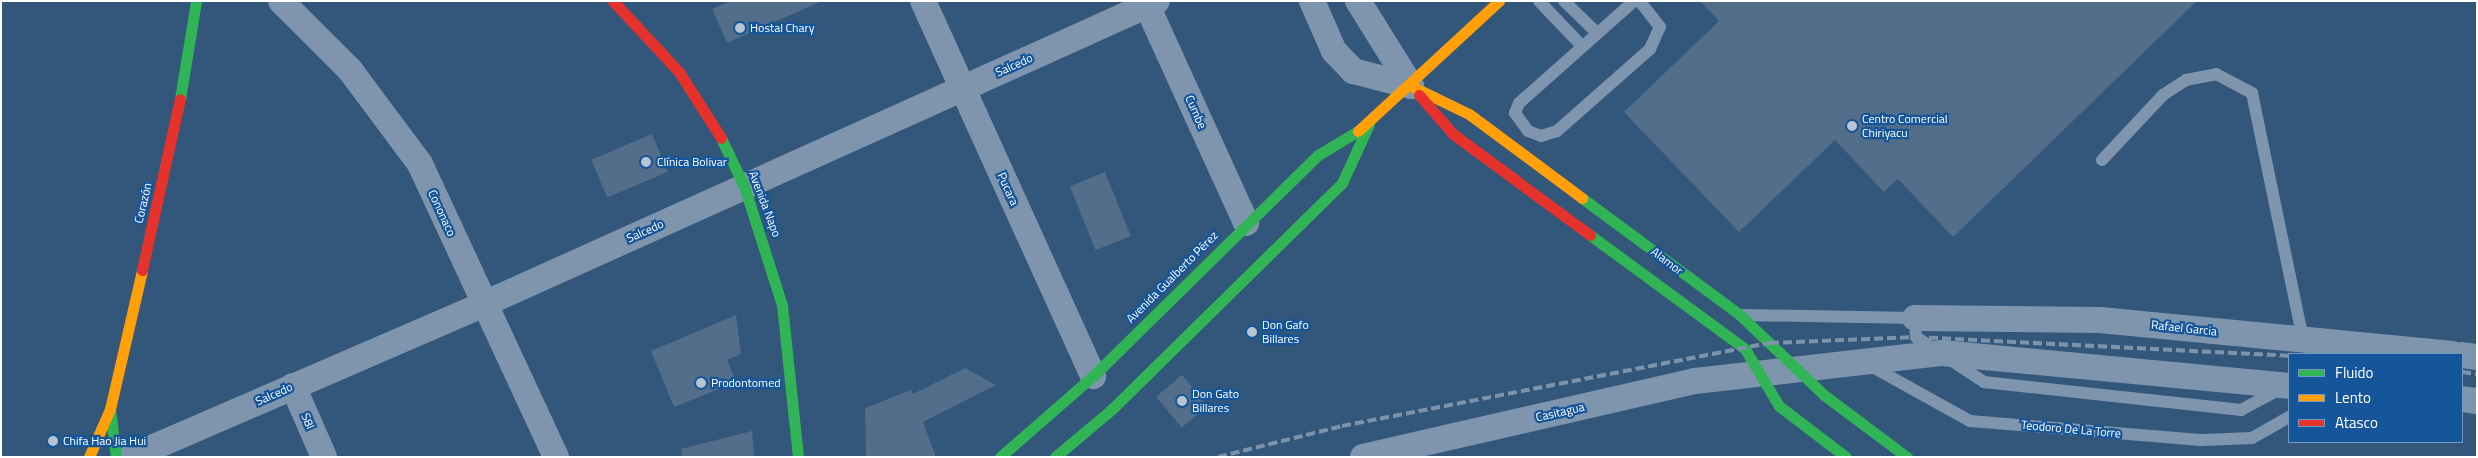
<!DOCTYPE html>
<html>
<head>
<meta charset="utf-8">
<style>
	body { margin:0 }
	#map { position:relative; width:2478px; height:458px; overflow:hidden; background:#33567b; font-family:"Titillium Web",sans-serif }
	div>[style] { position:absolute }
	.building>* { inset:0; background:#526e8b; transform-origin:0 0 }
	.lane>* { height:12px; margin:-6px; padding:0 6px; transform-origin:6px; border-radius:6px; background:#7e95ad }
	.street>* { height:26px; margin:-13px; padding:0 13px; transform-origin:13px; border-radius:13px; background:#7e95ad }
	.fast>* { height:11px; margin:-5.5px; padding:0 5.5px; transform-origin:5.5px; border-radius:5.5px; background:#30b455 }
	.slow>* { height:11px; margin:-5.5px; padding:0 5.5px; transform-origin:5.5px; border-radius:5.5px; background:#ff9f0a }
	.jam>* { height:11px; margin:-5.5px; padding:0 5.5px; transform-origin:5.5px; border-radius:5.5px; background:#e5322d }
	.rail>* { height:4px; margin-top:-2px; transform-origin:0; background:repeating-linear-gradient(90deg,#7d93ab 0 9px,transparent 0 13px) }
	.dots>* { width:14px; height:14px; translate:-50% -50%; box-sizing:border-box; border:2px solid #155599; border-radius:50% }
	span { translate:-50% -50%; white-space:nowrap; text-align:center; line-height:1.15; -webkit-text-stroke:4.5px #155599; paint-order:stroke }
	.poi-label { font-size:12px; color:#fff }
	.left { translate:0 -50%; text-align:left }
	.street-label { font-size:12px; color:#fff }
	.frame { position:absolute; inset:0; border:2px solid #fff; pointer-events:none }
	.legend { position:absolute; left:2288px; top:353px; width:175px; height:90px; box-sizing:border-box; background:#155599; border:1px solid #7399c2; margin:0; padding:6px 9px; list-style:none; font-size:15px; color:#fff }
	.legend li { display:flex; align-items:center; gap:10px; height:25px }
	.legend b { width:25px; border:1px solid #7399c2 }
</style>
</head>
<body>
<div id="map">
	<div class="building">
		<div style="clip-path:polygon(730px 1px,822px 1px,727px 43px,712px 9px)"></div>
		<div style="clip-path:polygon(1700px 1px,2197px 1px,1953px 237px,1898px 179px,1884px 192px,1835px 140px,1739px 232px,1624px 112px,1719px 21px)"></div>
		<div style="left:652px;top:134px;width:41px;height:66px;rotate:67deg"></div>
		<div style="left:1105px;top:172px;width:69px;height:38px;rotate:68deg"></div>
		<div style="clip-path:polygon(736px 315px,741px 354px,727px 360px,736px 382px,674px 407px,651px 351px)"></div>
		<div style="clip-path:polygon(965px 368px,996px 385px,923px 422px,936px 457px,866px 457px,865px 408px,911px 390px,913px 394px)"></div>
		<div style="left:1182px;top:375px;width:40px;height:34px;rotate:50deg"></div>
		<div style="clip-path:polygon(752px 431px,754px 457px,682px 457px,681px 449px)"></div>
	</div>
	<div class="lane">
		<div style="left:1539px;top:1px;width:62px;rotate:46.3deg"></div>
		<div style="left:1564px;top:1px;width:46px;rotate:44.1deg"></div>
		<div style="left:1634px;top:1px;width:154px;rotate:138.4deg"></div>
		<div style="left:1519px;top:103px;width:11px;rotate:112deg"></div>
		<div style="left:1515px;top:113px;width:22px;rotate:54deg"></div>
		<div style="left:1528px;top:131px;width:14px;rotate:21deg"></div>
		<div style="left:1541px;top:136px;width:17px;rotate:-17deg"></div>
		<div style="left:1557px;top:131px;width:124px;rotate:-41.4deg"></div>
		<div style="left:1650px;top:49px;width:24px;rotate:-66deg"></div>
		<div style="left:1660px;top:27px;width:33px;rotate:-128deg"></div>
		<div style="left:2102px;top:160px;width:89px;rotate:-46.8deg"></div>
		<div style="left:2163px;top:95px;width:27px;rotate:-33deg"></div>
		<div style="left:2186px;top:80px;width:31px;rotate:-11deg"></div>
		<div style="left:2216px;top:74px;width:41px;rotate:27.8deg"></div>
		<div style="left:2252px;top:93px;width:252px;rotate:78.3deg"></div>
		<div style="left:1743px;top:315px;width:172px;rotate:1deg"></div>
		<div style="left:1915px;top:318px;width:19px;rotate:87deg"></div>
		<div style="left:1916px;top:337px;width:82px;rotate:33.5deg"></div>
		<div style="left:1984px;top:382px;width:259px;rotate:6.2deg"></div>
		<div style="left:2241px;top:410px;width:44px;rotate:-28.3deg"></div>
		<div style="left:1869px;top:365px;width:115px;rotate:29deg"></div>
		<div style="left:1970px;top:421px;width:234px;rotate:4.7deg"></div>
		<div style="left:2203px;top:440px;width:49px;rotate:-2.3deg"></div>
		<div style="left:2252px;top:438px;width:43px;rotate:-29.6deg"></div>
	</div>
	<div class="street">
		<div style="left:281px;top:1px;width:98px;rotate:45deg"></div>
		<div style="left:350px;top:70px;width:117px;rotate:53.3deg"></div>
		<div style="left:420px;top:164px;width:323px;rotate:65.1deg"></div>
		<div style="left:923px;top:1px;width:412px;rotate:65.6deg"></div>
		<div style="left:1145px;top:1px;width:244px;rotate:65.5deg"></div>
		<div style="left:1312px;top:1px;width:55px;rotate:66.3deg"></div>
		<div style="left:1334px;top:51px;width:28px;rotate:46deg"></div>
		<div style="left:1353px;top:71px;width:60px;rotate:14.5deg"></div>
		<div style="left:1358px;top:1px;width:100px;rotate:58.1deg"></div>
		<div style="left:1915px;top:318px;width:185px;rotate:0.6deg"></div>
		<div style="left:2100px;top:320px;width:354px;rotate:5.5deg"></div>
		<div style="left:2462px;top:355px;width:15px;rotate:8deg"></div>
		<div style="left:293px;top:386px;width:77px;rotate:66.4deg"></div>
		<div style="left:2462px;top:399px;width:15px;rotate:8deg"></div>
		<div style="left:131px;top:457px;width:385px;rotate:-23.4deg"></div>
		<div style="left:484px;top:304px;width:738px;rotate:-24.24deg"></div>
		<div style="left:1363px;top:457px;width:341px;rotate:-12.9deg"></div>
		<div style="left:1695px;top:381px;width:249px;rotate:-6.5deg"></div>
		<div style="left:1942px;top:353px;width:349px;rotate:5.4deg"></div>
	</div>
	<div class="fast">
		<div style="left:180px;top:99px;width:99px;rotate:-80.7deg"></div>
		<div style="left:721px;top:138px;width:53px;rotate:64.4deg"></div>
		<div style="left:744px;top:186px;width:125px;rotate:72.3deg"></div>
		<div style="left:782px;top:305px;width:153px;rotate:84deg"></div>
		<div style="left:1582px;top:198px;width:197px;rotate:36.5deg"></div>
		<div style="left:1740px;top:315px;width:116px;rotate:43.6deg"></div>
		<div style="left:1824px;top:395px;width:104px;rotate:36.8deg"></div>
		<div style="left:1590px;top:235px;width:192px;rotate:36.3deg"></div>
		<div style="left:1745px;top:349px;width:66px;rotate:59.2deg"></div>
		<div style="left:1779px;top:406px;width:84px;rotate:37.3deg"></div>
		<div style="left:110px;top:409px;width:48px;rotate:82.9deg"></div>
		<div style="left:1000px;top:457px;width:123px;rotate:-41.1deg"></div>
		<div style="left:1093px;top:376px;width:315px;rotate:-44.5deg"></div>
		<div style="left:1318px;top:155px;width:47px;rotate:-31deg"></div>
		<div style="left:1055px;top:457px;width:75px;rotate:-40.1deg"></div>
		<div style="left:1112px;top:409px;width:322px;rotate:-44.5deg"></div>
		<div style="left:1342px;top:183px;width:65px;rotate:-65.4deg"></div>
	</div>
	<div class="slow">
		<div style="left:1411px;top:86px;width:64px;rotate:25.8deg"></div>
		<div style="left:1469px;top:114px;width:141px;rotate:36.6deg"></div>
		<div style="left:1358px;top:131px;width:192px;rotate:-42.7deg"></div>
		<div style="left:89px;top:457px;width:52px;rotate:-66.4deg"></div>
		<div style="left:110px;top:409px;width:143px;rotate:-77deg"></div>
	</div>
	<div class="jam">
		<div style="left:613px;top:1px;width:97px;rotate:47.1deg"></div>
		<div style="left:679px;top:72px;width:78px;rotate:57.5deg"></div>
		<div style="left:1419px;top:95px;width:52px;rotate:48.9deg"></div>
		<div style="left:1453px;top:134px;width:170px;rotate:36.4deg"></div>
		<div style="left:142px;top:270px;width:175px;rotate:-77.5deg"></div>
	</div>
	<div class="rail">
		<div style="left:2462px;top:372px;width:15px;rotate:8deg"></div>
		<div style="left:1218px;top:457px;width:128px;rotate:-14deg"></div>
		<div style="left:1342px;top:426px;width:436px;rotate:-11deg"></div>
		<div style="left:1770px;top:343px;width:146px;rotate:-2.4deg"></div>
		<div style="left:1916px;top:337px;width:373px;rotate:2.9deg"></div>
	</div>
	<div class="dots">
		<div style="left:740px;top:28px;background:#b8c4d1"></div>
		<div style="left:1852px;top:126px;background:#b8c4d1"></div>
		<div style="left:646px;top:162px;background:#b8c4d1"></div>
		<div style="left:1252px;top:332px;background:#b8c4d1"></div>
		<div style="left:701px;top:383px;background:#b8c4d1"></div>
		<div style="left:1182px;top:401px;background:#b8c4d1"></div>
		<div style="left:53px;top:441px;background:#b8c4d1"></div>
	</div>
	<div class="poi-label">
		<span class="left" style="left:750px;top:28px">Hostal Chary</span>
		<span class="left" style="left:1862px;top:126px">Centro Comercial<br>Chiriyacu</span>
		<span class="left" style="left:657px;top:162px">Clínica Bolivar</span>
		<span class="left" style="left:1262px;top:332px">Don Gafo<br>Billares</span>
		<span class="left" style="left:711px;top:383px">Prodontomed</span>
		<span class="left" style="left:1192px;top:401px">Don Gato<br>Billares</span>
		<span class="left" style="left:63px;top:441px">Chifa Hao Jia Hui</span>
	</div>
	<div class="street-label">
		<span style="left:1014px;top:65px;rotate:-24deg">Salcedo</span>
		<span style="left:1196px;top:112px;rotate:66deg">Cumbe</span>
		<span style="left:1008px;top:189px;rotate:66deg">Pucara</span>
		<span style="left:143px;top:203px;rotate:-77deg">Corazón</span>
		<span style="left:765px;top:204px;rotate:69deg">Avenida Napo</span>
		<span style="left:442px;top:213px;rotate:65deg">Cononaco</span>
		<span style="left:645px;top:231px;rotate:-24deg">Salcedo</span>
		<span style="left:1667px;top:261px;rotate:37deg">Alamor</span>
		<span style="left:1172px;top:277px;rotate:-45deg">Avenida Gualberto Pérez</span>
		<span style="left:2184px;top:328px;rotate:6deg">Rafael Garcia</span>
		<span style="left:274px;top:394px;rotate:-24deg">Salcedo</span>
		<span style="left:1560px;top:412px;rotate:-13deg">Casitagua</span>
		<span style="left:308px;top:421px;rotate:67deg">S8I</span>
		<span style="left:2071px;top:429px;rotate:5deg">Teodoro De La Torre</span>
	</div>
	<div class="frame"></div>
	<ul class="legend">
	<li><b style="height:6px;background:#30b455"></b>Fluido</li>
	<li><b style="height:6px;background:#ff9f0a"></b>Lento</li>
	<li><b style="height:6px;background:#e5322d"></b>Atasco</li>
	</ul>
</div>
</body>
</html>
